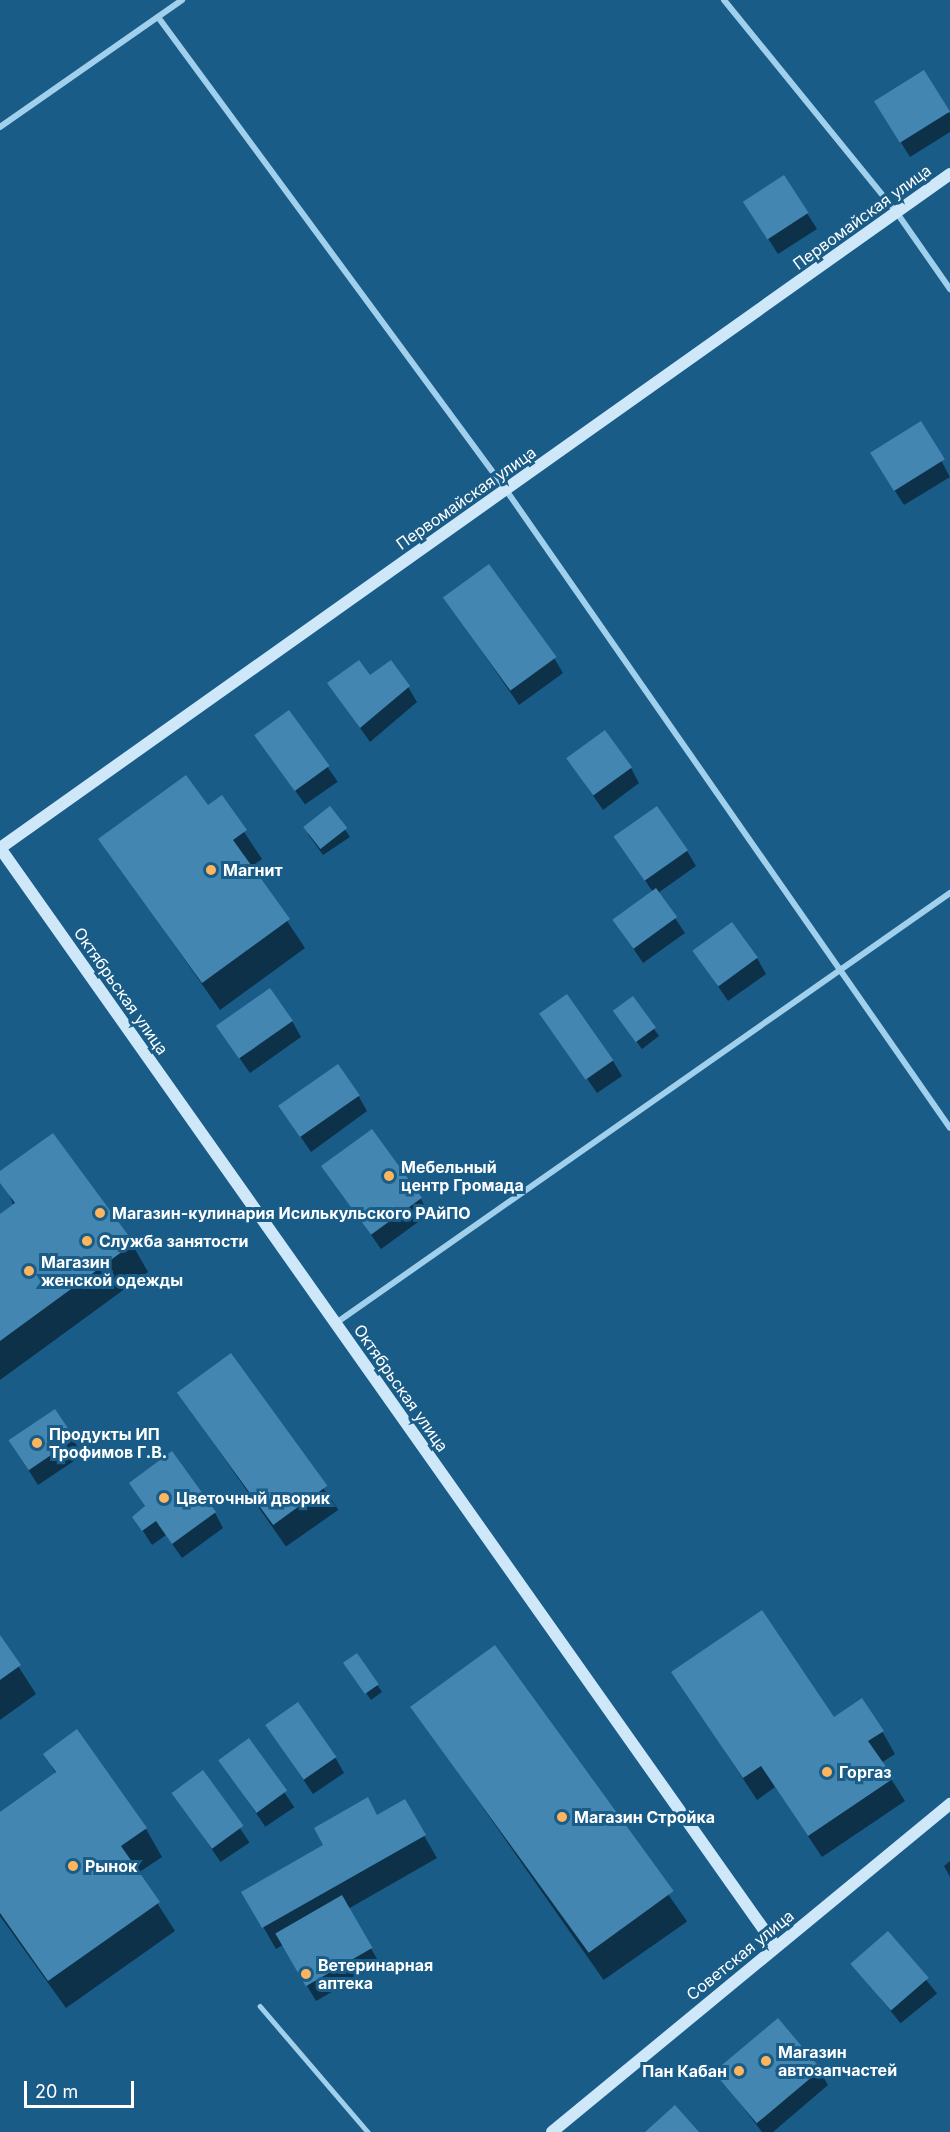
<!DOCTYPE html>
<html>
<head>
<meta charset="utf-8">
<style>
	body { margin:0 }
	#map { position:relative; width:950px; height:2132px; overflow:hidden; background:#195c88; font-family:Inter,sans-serif }
	div>[style] { position:absolute }
	.shadow>* { inset:0; background:#0007; transform-origin:0 0 }
	.building>* { inset:0; background:#4286b1; transform-origin:0 0 }
	.lane>* { height:4.5px; margin:-2.25px; padding:0 2.25px; transform-origin:2.25px; border-radius:2.25px; background:#a1d0ed }
	.street>* { height:6px; margin:-3px; padding:0 3px; transform-origin:3px; border-radius:3px; background:#a1d0ed }
	.secondary>* { height:12px; margin:-6px; padding:0 6px; transform-origin:6px; border-radius:6px; background:#cee8f9 }
	.dots>* { width:16px; height:16px; translate:-50% -50%; box-sizing:border-box; border:3px solid #195c88; border-radius:50% }
	span { translate:-50% -50%; white-space:nowrap; text-align:center; line-height:1.15; -webkit-text-stroke:6px #195c88; paint-order:stroke }
	.street-label { font-size:16px; color:#fff }
	.poi-label { font-size:16px; color:#fff; font-weight:700 }
	.left { translate:0 -50%; text-align:left }
	.right { translate:-100% -50%; text-align:right }
	.scale { position:absolute; left:24px; top:2081px; width:110px; height:27px; box-sizing:border-box; border:3px solid #fff; border-top:0; padding-left:8px; font-size:18px; line-height:21px; white-space:nowrap; color:#fff; -webkit-text-stroke:4px #195c88; paint-order:stroke }
</style>
</head>
<body>
<div id="map">
	<div class="shadow">
		<div style="clip-path:polygon(923px 72px,950px 114px,950px 132px,910px 157px,885px 117px)"></div>
		<div style="clip-path:polygon(784px 177px,817px 229px,778px 254px,754px 217px)"></div>
		<div style="clip-path:polygon(921px 423px,950px 477px,904px 505px,881px 469px)"></div>
		<div style="clip-path:polygon(445px 598px,554px 658px,563px 673px,519px 705px)"></div>
		<div style="clip-path:polygon(369px 677px,408px 687px,417px 702px,370px 742px,329px 684px)"></div>
		<div style="left:289px;top:712px;width:85px;height:40px;rotate:55deg"></div>
		<div style="clip-path:polygon(568px 759px,631px 768px,639px 783px,603px 810px)"></div>
		<div style="clip-path:polygon(221px 797px,262px 859px,251px 867px,305px 948px,220px 1010px,100px 839px,208px 807px)"></div>
		<div style="clip-path:polygon(330px 808px,350px 837px,323px 855px,308px 834px)"></div>
		<div style="clip-path:polygon(616px 838px,687px 851px,696px 866px,658px 893px,685px 933px,643px 963px,614px 920px,653px 892px)"></div>
		<div style="clip-path:polygon(694px 951px,757px 958px,766px 974px,728px 1001px)"></div>
		<div style="clip-path:polygon(632px 998px,659px 1036px,642px 1049px,619px 1018px)"></div>
		<div style="clip-path:polygon(542px 1014px,613px 1061px,622px 1076px,597px 1093px)"></div>
		<div style="clip-path:polygon(292px 1021px,301px 1037px,250px 1073px,228px 1042px)"></div>
		<div style="clip-path:polygon(358px 1095px,367px 1111px,311px 1152px,281px 1108px)"></div>
		<div style="clip-path:polygon(323px 1167px,421px 1199px,429px 1214px,381px 1249px)"></div>
		<div style="clip-path:polygon(0 1173px,132px 1244px,148px 1272px,0 1380px,0 1216px,14px 1206px)"></div>
		<div style="left:230px;top:1355px;width:189px;height:64px;rotate:55deg"></div>
		<div style="clip-path:polygon(54px 1411px,83px 1455px,38px 1485px,19px 1455px)"></div>
		<div style="clip-path:polygon(131px 1484px,215px 1513px,223px 1528px,182px 1558px,166px 1535px,152px 1545px,134px 1517px,146px 1508px)"></div>
		<div style="clip-path:polygon(0 1638px,36px 1694px,0 1720px)"></div>
		<div style="left:495px;top:1647px;width:335px;height:102px;rotate:55deg"></div>
		<div style="clip-path:polygon(357px 1655px,382px 1692px,371px 1700px,350px 1670px)"></div>
		<div style="clip-path:polygon(673px 1672px,882px 1731px,895px 1754px,881px 1763px,905px 1801px,822px 1857px,775px 1787px,757px 1800px)"></div>
		<div style="clip-path:polygon(267px 1726px,335px 1757px,344px 1773px,313px 1794px)"></div>
		<div style="left:249px;top:1740px;width:81px;height:35px;rotate:56deg"></div>
		<div style="clip-path:polygon(45px 1754px,146px 1829px,162px 1857px,138px 1873px,175px 1931px,66px 2008px,0 1916px,0 1814px,56px 1774px)"></div>
		<div style="left:202px;top:1772px;width:85px;height:35px;rotate:56deg"></div>
		<div style="clip-path:polygon(404px 1801px,437px 1858px,348px 1909px,380px 1964px,316px 2001px,283px 1945px,276px 1949px,243px 1892px)"></div>
		<div style="clip-path:polygon(950px 1861px,950px 1877px,944px 1866px)"></div>
		<div style="left:888px;top:1933px;width:78px;height:47px;rotate:51deg"></div>
		<div style="clip-path:polygon(819px 2070px,828px 2085px,773px 2132px,762px 2132px,716px 2072px)"></div>
	</div>
	<div class="building">
		<div style="left:924px;top:70px;width:49px;height:59px;rotate:58deg"></div>
		<div style="left:784px;top:175px;width:45px;height:49px;rotate:57deg"></div>
		<div style="left:921px;top:421px;width:45px;height:60px;rotate:58deg"></div>
		<div style="left:489px;top:564px;width:115px;height:57px;rotate:54deg"></div>
		<div style="clip-path:polygon(359px 660px,370px 675px,391px 660px,410px 686px,360px 728px,327px 683px)"></div>
		<div style="left:289px;top:710px;width:69px;height:43px;rotate:54deg"></div>
		<div style="left:605px;top:730px;width:46px;height:48px;rotate:54deg"></div>
		<div style="clip-path:polygon(186px 775px,208px 805px,222px 795px,247px 830px,233px 840px,290px 919px,202px 983px,98px 839px)"></div>
		<div style="left:330px;top:806px;width:28px;height:34px;rotate:52deg"></div>
		<div style="left:657px;top:806px;width:54px;height:53px;rotate:55deg"></div>
		<div style="left:656px;top:888px;width:36px;height:54px;rotate:54deg"></div>
		<div style="left:732px;top:922px;width:44px;height:49px;rotate:54deg"></div>
		<div style="left:270px;top:988px;width:40px;height:66px;rotate:55deg"></div>
		<div style="left:567px;top:994px;width:81px;height:34px;rotate:55deg"></div>
		<div style="left:633px;top:996px;width:39px;height:25px;rotate:54deg"></div>
		<div style="left:338px;top:1064px;width:38px;height:73px;rotate:55deg"></div>
		<div style="left:372px;top:1129px;width:85px;height:63px;rotate:54deg"></div>
		<div style="clip-path:polygon(53px 1133px,134px 1243px,0 1341px,0 1214px,15px 1203px,0 1183px,0 1171px)"></div>
		<div style="left:231px;top:1353px;width:164px;height:67px;rotate:54deg"></div>
		<div style="left:55px;top:1409px;width:36px;height:56px;rotate:56deg"></div>
		<div style="clip-path:polygon(172px 1451px,216px 1512px,172px 1544px,156px 1521px,142px 1531px,132px 1517px,145px 1506px,129px 1483px)"></div>
		<div style="clip-path:polygon(762px 1610px,834px 1717px,862px 1698px,884px 1731px,868px 1741px,894px 1778px,808px 1836px,761px 1766px,743px 1778px,671px 1672px)"></div>
		<div style="clip-path:polygon(0 1635px,21px 1665px,0 1680px)"></div>
		<div style="left:495px;top:1645px;width:304px;height:105px;rotate:54deg"></div>
		<div style="left:357px;top:1653px;width:38px;height:17px;rotate:55deg"></div>
		<div style="left:298px;top:1702px;width:67px;height:40px;rotate:55deg"></div>
		<div style="clip-path:polygon(77px 1729px,147px 1828px,121px 1846px,160px 1902px,48px 1981px,0 1913px,0 1812px,56px 1772px,43px 1754px)"></div>
		<div style="left:249px;top:1738px;width:65px;height:38px;rotate:54deg"></div>
		<div style="left:203px;top:1770px;width:69px;height:39px;rotate:54deg"></div>
		<div style="clip-path:polygon(368px 1797px,377px 1815px,405px 1799px,426px 1835px,262px 1928px,241px 1892px,323px 1845px,314px 1828px)"></div>
		<div style="left:342px;top:1895px;width:61px;height:77px;rotate:60deg"></div>
		<div style="left:888px;top:1931px;width:62px;height:50px;rotate:49deg"></div>
		<div style="left:778px;top:2018px;width:67px;height:84px;rotate:50deg"></div>
		<div style="clip-path:polygon(675px 2105px,699px 2132px,645px 2132px)"></div>
	</div>
	<div class="lane">
		<div style="left:260px;top:2006px;width:166px;rotate:49.4deg"></div>
	</div>
	<div class="street">
		<div style="left:724px;top:0;width:274px;rotate:50.9deg"></div>
		<div style="left:897px;top:213px;width:93px;rotate:55.1deg"></div>
		<div style="left:158px;top:17px;width:587px;rotate:53.66deg"></div>
		<div style="left:506px;top:490px;width:777px;rotate:55.16deg"></div>
		<div style="left:0;top:127px;width:222px;rotate:-34.9deg"></div>
		<div style="left:336px;top:1323px;width:750px;rotate:-35deg"></div>
	</div>
	<div class="secondary">
		<div style="left:0;top:848px;width:1345px;rotate:54.77deg"></div>
		<div style="left:0;top:848px;width:1165px;rotate:-35.35deg"></div>
		<div style="left:552px;top:2132px;width:516px;rotate:-39.49deg"></div>
	</div>
	<div class="dots">
		<div style="left:211px;top:870px;background:#ffb55d"></div>
		<div style="left:389px;top:1176px;background:#ffb55d"></div>
		<div style="left:100px;top:1213px;background:#ffb55d"></div>
		<div style="left:87px;top:1241px;background:#ffb55d"></div>
		<div style="left:29px;top:1271px;background:#ffb55d"></div>
		<div style="left:37px;top:1443px;background:#ffb55d"></div>
		<div style="left:164px;top:1498px;background:#ffb55d"></div>
		<div style="left:827px;top:1772px;background:#ffb55d"></div>
		<div style="left:562px;top:1817px;background:#ffb55d"></div>
		<div style="left:73px;top:1866px;background:#ffb55d"></div>
		<div style="left:306px;top:1974px;background:#ffb55d"></div>
		<div style="left:766px;top:2061px;background:#ffb55d"></div>
		<div style="left:739px;top:2071px;background:#ffb55d"></div>
	</div>
	<div class="street-label">
		<span style="left:862px;top:217px;rotate:-36deg">Первомайская улица</span>
		<span style="left:466px;top:498px;rotate:-35deg">Первомайская улица</span>
		<span style="left:121px;top:991px;rotate:55deg">Октябрьская улица</span>
		<span style="left:401px;top:1388px;rotate:55deg">Октябрьская улица</span>
		<span style="left:740px;top:1955px;rotate:-39deg">Советская улица</span>
	</div>
	<div class="poi-label">
		<span class="left" style="left:223px;top:870px">Магнит</span>
		<span class="left" style="left:401px;top:1176px">Мебельный<br>центр Громада</span>
		<span class="left" style="left:112px;top:1213px">Магазин-кулинария Исилькульского РАйПО</span>
		<span class="left" style="left:99px;top:1241px">Служба занятости</span>
		<span class="left" style="left:41px;top:1271px">Магазин<br>женской одежды</span>
		<span class="left" style="left:49px;top:1443px">Продукты ИП<br>Трофимов Г.В.</span>
		<span class="left" style="left:176px;top:1498px">Цветочный дворик</span>
		<span class="left" style="left:839px;top:1772px">Горгаз</span>
		<span class="left" style="left:574px;top:1817px">Магазин Стройка</span>
		<span class="left" style="left:85px;top:1866px">Рынок</span>
		<span class="left" style="left:318px;top:1974px">Ветеринарная<br>аптека</span>
		<span class="left" style="left:778px;top:2061px">Магазин<br>автозапчастей</span>
		<span class="right" style="left:727px;top:2071px">Пан Кабан</span>
	</div>
	<div class="scale">20 m</div>
</div>
</body>
</html>
